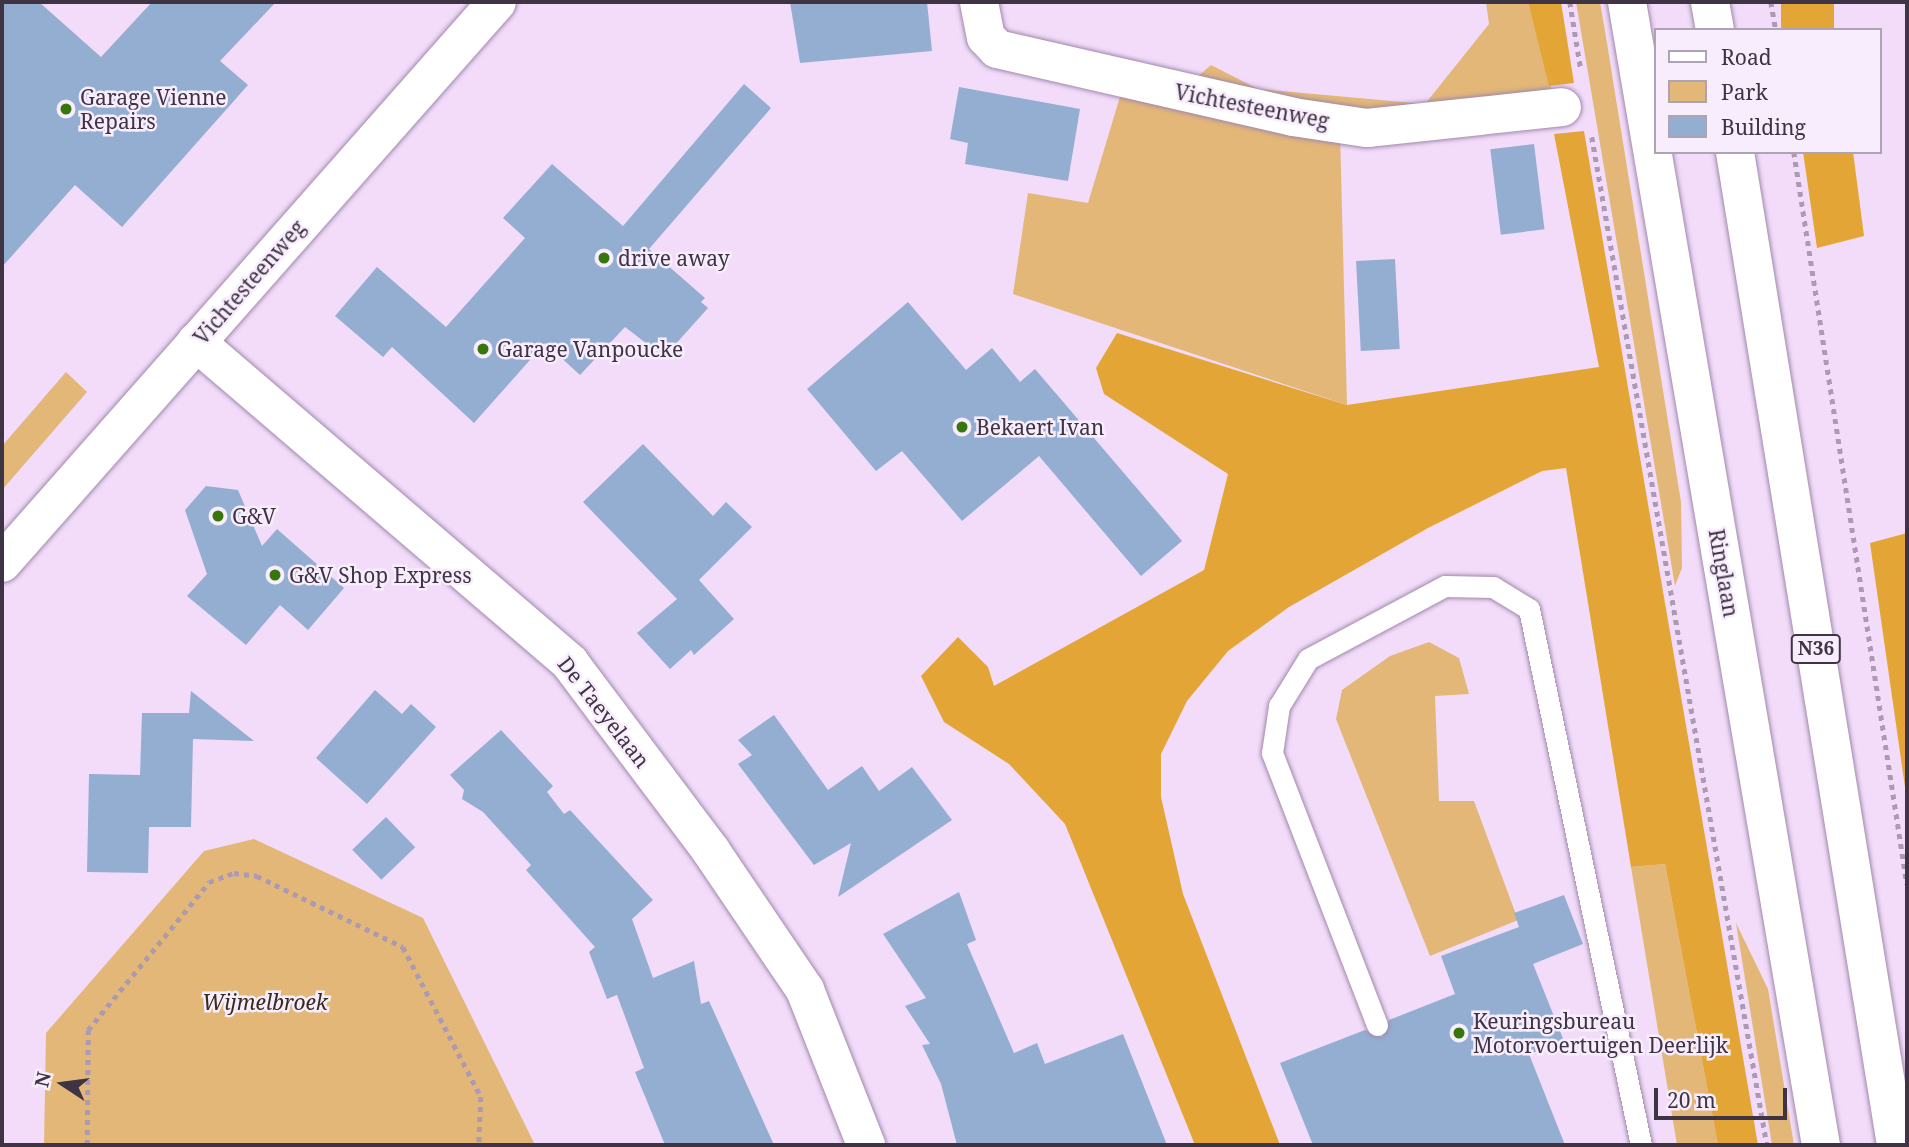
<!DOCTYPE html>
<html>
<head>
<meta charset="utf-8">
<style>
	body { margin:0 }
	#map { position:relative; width:1909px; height:1147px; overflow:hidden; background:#f2dcfa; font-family:"Noto Serif",serif }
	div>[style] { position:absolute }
	.green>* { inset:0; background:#e2b778 }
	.forest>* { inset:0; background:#e4a537; transform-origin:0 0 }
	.building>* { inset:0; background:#94aed2; transform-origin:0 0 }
	.path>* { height:4.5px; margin-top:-2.25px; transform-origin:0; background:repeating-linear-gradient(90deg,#ac9ab3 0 5px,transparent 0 10px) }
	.roads { filter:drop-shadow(0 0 2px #a188ab) drop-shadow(0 0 2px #a188ab) }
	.lane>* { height:21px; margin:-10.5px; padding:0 10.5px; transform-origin:10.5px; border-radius:10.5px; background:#fff }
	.street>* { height:38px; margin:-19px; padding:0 19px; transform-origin:19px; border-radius:19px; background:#fff }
	.secondary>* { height:38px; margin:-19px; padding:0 19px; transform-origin:19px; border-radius:19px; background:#fff }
	.primary>* { height:38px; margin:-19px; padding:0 19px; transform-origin:19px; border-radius:19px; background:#fff }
	.dots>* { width:19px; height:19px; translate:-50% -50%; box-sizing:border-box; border:4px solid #f8edfd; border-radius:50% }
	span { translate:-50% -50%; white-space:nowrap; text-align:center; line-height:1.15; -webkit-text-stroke:5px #f8edfd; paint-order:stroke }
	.shield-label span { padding:2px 5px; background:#f8edfd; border:2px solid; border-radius:5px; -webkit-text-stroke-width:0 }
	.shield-label { font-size:19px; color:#3f3443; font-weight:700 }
	.poi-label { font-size:21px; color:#3f3443 }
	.left { translate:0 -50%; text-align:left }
	.street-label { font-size:21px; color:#3f3443 }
	.park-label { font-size:21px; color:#372b19; font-style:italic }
	.frame { position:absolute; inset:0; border:4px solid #3f3443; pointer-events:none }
	.legend { position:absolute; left:1654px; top:28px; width:228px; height:126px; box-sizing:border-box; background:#f8edfd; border:2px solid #aea3b3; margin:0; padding:9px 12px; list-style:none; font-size:21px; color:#3f3443 }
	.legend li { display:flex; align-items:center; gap:14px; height:35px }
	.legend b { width:35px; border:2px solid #aea3b3 }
	.north { position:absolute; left:28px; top:1049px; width:70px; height:70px; -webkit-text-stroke:5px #f8edfd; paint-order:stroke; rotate:283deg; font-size:19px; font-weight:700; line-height:28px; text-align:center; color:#3f3443 }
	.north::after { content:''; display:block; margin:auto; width:24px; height:32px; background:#3f3443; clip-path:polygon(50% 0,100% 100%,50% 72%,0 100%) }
	.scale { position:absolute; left:1654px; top:1088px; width:133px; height:32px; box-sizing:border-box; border:4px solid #3f3443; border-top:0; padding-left:9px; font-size:21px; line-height:24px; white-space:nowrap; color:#3f3443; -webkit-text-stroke:5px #f8edfd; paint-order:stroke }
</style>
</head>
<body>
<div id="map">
	<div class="green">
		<div style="clip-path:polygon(1486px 2px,1528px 2px,1554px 99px,1403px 117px,1186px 87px,1211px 65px,1258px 89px,1425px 104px,1489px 24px)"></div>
		<div style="clip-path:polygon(1576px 2px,1600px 2px,1606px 37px,1681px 502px,1682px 568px,1675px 586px)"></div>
		<div style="clip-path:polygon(1122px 90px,1340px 132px,1347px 405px,1013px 294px,1028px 193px,1088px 203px)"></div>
		<div style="clip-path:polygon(66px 372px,87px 392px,2px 490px,2px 446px)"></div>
		<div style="clip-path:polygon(1429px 642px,1459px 658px,1469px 694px,1435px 696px,1439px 801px,1474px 801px,1518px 920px,1430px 956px,1336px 719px,1342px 690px,1390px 656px)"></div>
		<div style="clip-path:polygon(254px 839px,423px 918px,535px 1145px,44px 1145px,46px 1033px,204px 851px)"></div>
		<div style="clip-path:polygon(1665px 864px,1718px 1145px,1677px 1145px,1631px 867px)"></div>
		<div style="clip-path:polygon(1736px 923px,1768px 989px,1794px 1145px,1772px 1145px)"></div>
	</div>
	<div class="forest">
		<div style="clip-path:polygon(1528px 2px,1561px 2px,1574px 83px,1549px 86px)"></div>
		<div style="left:1781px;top:2px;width:53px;height:28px"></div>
		<div style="clip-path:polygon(1584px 131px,1758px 1145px,1718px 1145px,1665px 864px,1631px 867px,1566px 468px,1542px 471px,1428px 528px,1289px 607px,1228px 651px,1187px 701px,1161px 754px,1161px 797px,1183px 894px,1280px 1145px,1195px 1145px,1065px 824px,1009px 764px,944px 722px,921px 676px,958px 637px,988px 667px,994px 686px,1204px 570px,1228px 474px,1104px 394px,1096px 368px,1117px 333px,1347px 405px,1599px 367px,1554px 134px)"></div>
		<div style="clip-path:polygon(1803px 152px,1853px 152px,1864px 236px,1817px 248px)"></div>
		<div style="clip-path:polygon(1907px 533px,1907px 801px,1870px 543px)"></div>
	</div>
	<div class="building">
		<div style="clip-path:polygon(2px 2px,39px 2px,101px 57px,152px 2px,276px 2px,220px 61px,248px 85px,122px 227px,75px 185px,2px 267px)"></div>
		<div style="clip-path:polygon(790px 2px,927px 2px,932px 51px,800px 63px)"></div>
		<div style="clip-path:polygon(744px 84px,771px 108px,649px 249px,705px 298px,701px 302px,708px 308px,664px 357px,625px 327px,580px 375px,545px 343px,474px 423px,392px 347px,383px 357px,335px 316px,377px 267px,446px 327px,525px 238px,503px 218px,552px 164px,623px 226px)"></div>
		<div style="clip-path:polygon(959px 87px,1080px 109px,1068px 181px,965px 164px,968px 143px,950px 139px)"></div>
		<div style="left:1534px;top:144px;width:86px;height:44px;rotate:83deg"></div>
		<div style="left:1395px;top:259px;width:90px;height:39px;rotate:87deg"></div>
		<div style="clip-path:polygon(908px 302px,966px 370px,992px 348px,1020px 382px,1035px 369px,1182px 541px,1141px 576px,1039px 456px,962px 521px,902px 451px,876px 471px,807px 389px)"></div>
		<div style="clip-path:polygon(643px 444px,713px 516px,726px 502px,752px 527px,699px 580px,734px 619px,694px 655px,691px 650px,670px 669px,637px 633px,677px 599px,583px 502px)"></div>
		<div style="clip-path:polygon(206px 486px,238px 490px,262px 546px,277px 529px,344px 588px,308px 630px,280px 605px,246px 645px,187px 596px,207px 574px,185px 510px)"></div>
		<div style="clip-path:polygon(375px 690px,402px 714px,411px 704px,436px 727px,367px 804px,316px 758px)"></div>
		<div style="clip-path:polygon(191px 691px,254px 741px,193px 739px,191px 827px,149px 827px,148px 873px,87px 872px,89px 774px,140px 775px,142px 713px,189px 713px)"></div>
		<div style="clip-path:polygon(774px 715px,828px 790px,862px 766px,879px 791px,912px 767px,952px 820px,838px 897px,851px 843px,814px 865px,738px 764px,752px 755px,738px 740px)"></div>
		<div style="clip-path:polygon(501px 730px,553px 786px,547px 792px,564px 814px,570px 810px,653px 900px,632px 919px,653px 978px,694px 961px,701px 1004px,709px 1001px,774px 1145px,665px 1145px,635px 1072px,644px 1068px,617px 995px,607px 999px,589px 952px,595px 947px,526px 870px,531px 865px,483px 812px,462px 799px,464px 790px,450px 775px)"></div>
		<div style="left:386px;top:817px;width:42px;height:47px;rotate:46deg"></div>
		<div style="clip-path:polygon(959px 892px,976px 940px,967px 944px,1014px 1053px,1037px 1043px,1045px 1064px,1123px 1034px,1167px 1145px,957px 1145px,941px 1084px,922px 1045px,930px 1044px,905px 1006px,926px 998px,883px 934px)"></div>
		<div style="clip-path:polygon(1564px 895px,1583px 944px,1533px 964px,1564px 1041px,1529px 1054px,1565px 1145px,1313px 1145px,1280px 1063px,1365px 1030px,1382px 1037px,1389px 1020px,1455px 994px,1441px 956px,1519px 927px,1514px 913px)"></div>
	</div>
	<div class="path">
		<div style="left:1570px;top:2px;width:69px;rotate:80.8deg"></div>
		<div style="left:1771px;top:2px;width:28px;rotate:80deg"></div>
		<div style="left:1592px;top:137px;width:1023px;rotate:80.15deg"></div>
		<div style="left:1794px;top:152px;width:741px;rotate:81.22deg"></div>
		<div style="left:87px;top:1145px;width:115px;rotate:-89.5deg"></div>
		<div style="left:88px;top:1030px;width:191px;rotate:-50.7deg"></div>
		<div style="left:209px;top:882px;width:27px;rotate:-20deg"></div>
		<div style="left:234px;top:873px;width:23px;rotate:7deg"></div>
		<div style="left:257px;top:876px;width:162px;rotate:25.9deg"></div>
		<div style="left:403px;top:947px;width:169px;rotate:62.5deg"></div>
		<div style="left:481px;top:1097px;width:48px;rotate:92.4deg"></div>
	</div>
	<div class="roads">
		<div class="lane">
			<div style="left:1377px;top:1025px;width:292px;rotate:-111.1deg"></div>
			<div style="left:1272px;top:753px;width:48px;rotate:-81.5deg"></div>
			<div style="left:1279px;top:706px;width:55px;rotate:-58.3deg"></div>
			<div style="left:1308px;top:659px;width:155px;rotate:-28.1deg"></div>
			<div style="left:1445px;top:586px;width:48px;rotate:1.2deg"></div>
			<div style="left:1493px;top:587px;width:42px;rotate:31.4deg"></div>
			<div style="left:1529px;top:609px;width:548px;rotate:78.2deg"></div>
		</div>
		<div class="street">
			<div style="left:979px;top:2px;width:36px;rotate:79deg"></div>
			<div style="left:986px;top:37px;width:16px;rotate:47deg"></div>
			<div style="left:997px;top:49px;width:304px;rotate:12.9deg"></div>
			<div style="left:1293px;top:117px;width:75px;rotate:8.5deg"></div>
			<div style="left:1367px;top:128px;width:196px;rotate:-6.1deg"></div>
			<div style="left:196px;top:342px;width:493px;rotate:40.6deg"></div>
			<div style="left:570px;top:663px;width:235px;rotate:53.1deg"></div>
			<div style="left:711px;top:851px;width:168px;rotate:55.9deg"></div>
			<div style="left:805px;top:990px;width:167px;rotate:68.5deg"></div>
		</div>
		<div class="secondary">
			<div style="left:2px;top:563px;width:748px;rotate:-48.58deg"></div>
		</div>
		<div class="primary">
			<div style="left:1627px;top:2px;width:1159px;rotate:80.37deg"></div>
			<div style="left:1710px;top:2px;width:28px;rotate:80deg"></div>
			<div style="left:1735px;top:152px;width:1006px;rotate:80.79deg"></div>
		</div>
	</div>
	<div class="dots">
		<div style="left:66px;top:109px;background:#37750d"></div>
		<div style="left:604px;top:258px;background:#37750d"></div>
		<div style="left:483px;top:349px;background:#37750d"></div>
		<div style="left:962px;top:427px;background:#37750d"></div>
		<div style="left:218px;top:516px;background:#37750d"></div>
		<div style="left:275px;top:575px;background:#37750d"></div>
		<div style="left:1459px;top:1033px;background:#37750d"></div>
	</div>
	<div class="shield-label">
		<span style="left:1816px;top:649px">N36</span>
	</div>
	<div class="poi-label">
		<span class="left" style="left:80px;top:109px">Garage Vienne<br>Repairs</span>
		<span class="left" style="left:618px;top:258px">drive away</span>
		<span class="left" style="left:497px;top:349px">Garage Vanpoucke</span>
		<span class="left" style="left:976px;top:427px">Bekaert Ivan</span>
		<span class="left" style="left:232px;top:516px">G&amp;V</span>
		<span class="left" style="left:289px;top:575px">G&amp;V Shop Express</span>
		<span class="left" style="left:1473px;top:1033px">Keuringsbureau<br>Motorvoertuigen Deerlijk</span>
	</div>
	<div class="street-label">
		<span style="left:1252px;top:106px;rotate:11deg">Vichtesteenweg</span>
		<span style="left:249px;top:282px;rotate:-49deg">Vichtesteenweg</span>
		<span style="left:1724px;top:573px;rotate:80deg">Ringlaan</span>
		<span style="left:604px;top:712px;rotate:52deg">De Taeyelaan</span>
	</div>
	<div class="park-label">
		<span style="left:265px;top:1002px">Wijmelbroek</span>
	</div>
	<div class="frame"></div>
	<ul class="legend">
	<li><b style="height:9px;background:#fff"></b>Road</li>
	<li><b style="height:19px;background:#e2b778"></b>Park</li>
	<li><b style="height:19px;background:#94aed2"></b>Building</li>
	</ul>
	<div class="north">N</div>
	<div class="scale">20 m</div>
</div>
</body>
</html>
